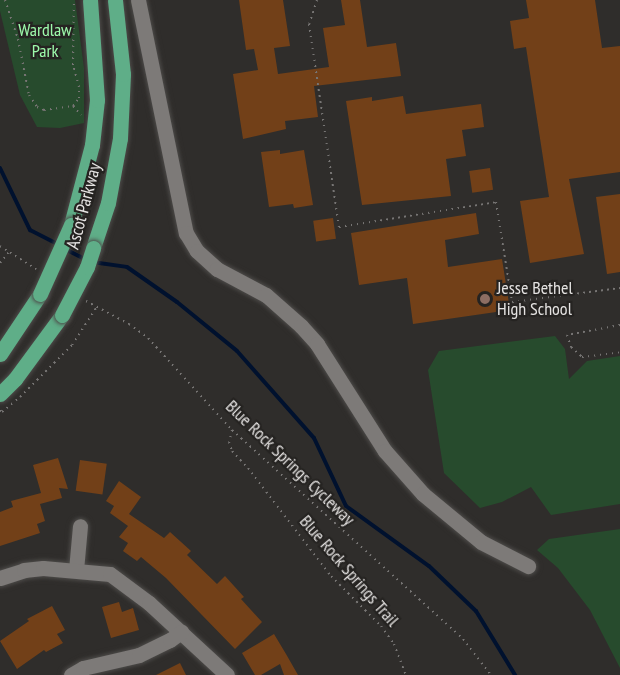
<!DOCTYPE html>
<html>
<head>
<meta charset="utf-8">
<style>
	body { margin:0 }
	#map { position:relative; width:620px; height:675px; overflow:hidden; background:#2f2d2b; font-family:"PT Sans Narrow",sans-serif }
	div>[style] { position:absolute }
	.green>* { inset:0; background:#274b2d }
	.stream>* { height:4px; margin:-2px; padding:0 2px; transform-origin:2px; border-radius:2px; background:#00112e }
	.building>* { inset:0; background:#724018; transform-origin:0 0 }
	.path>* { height:2px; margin-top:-1px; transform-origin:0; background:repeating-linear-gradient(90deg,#777574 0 1.5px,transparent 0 6px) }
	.roads { filter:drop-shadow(0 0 2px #4d4b49) drop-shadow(0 0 2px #4d4b49) }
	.minor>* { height:15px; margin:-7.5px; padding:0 7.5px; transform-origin:7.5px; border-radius:7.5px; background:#7d7a78 }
	.major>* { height:15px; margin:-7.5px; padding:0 7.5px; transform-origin:7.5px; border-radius:7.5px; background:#5fae88 }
	.bridges { filter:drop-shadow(0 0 2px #4d4b49) drop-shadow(0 0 2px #4d4b49) }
	.major-bridge>* { height:15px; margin:-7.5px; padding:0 7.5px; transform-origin:7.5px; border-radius:7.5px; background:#5fae88 }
	.dots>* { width:16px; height:16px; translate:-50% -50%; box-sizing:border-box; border:3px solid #252321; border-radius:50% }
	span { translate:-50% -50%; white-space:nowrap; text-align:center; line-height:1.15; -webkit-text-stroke:4.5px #252321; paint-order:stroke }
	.park-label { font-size:18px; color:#9dfaab }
	.street-label { font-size:18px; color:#e5e3e2 }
	.poi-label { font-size:18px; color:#e5e3e2 }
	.left { translate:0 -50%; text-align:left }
</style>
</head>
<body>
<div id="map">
	<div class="green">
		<div style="clip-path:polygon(0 0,75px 0,84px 68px,84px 123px,60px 128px,37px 127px,20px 95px,0 11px)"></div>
		<div style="clip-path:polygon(555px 336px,565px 349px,569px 379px,587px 361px,620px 356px,620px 504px,551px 515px,531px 487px,502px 502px,480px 508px,444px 473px,428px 370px,439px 351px)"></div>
		<div style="clip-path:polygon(620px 529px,620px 668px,590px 610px,558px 568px,537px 550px,549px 539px)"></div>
	</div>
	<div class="stream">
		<div style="left:0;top:168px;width:69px;rotate:64.2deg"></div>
		<div style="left:30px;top:230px;width:33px;rotate:27deg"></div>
		<div style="left:65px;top:249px;width:22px;rotate:27deg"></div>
		<div style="left:92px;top:262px;width:35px;rotate:8deg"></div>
		<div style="left:127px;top:267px;width:61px;rotate:35deg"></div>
		<div style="left:177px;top:302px;width:77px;rotate:39.2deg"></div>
		<div style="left:237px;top:351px;width:116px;rotate:48.5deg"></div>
		<div style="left:314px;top:438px;width:75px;rotate:64.8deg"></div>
		<div style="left:346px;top:506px;width:102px;rotate:35.9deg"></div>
		<div style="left:429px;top:566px;width:65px;rotate:43.8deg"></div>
		<div style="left:476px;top:611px;width:75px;rotate:58.6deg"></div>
	</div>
	<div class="building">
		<div style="clip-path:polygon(239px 0,283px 0,290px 46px,274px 48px,278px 74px,329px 67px,323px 28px,345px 25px,341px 0,360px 0,367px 47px,396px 43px,401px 76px,314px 86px,318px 117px,285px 121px,286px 129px,243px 139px,233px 74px,258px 70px,254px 49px,246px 50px)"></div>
		<div style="clip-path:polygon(526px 0,595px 0,602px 48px,620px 46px,620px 172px,569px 179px,584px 254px,530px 263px,520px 201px,549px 197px,526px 47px,514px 49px,510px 21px,529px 18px)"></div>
		<div style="clip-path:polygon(403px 96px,406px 114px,481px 104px,484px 127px,462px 130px,466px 156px,446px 159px,451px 196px,362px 205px,346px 101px,372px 97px,372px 101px)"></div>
		<div style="clip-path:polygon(280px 150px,280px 154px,304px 150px,313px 205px,294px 208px,293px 204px,269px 207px,261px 152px)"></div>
		<div style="left:490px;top:168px;width:22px;height:21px;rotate:82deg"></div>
		<div style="clip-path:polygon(620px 194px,620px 272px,607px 274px,596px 197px)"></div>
		<div style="clip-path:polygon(476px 213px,479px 234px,445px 240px,448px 267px,502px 259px,510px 310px,413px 324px,407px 278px,359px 285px,351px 233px)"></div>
		<div style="left:333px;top:218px;width:21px;height:20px;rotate:82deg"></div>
		<div style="clip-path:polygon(58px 458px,68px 489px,59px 488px,62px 498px,40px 504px,45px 521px,37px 524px,40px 533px,0 546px,0 512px,13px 507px,11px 501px,41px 493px,33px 465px)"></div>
		<div style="left:80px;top:460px;width:27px;height:31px;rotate:8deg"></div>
		<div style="clip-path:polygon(119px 481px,141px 497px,129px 514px,164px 538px,170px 532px,191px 551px,187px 555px,217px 584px,225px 576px,244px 597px,241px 599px,262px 622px,235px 649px,166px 578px,141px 557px,137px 561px,123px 551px,128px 543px,119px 537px,128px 526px,110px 513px,114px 506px,106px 501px)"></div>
		<div style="clip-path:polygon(119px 602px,122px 612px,133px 608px,139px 630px,111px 638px,102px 607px)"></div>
		<div style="clip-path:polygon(52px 606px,65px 630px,57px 634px,63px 643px,46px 652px,44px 650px,17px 669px,0 641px,29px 621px,27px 619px)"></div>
		<div style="clip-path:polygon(274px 634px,286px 654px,298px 675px,284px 675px,280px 664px,261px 675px,255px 675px,242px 653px)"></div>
		<div style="clip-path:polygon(180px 663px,186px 675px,156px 675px)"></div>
	</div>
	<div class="path">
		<div style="left:5px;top:0;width:41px;rotate:71.6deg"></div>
		<div style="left:18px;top:39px;width:57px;rotate:78.9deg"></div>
		<div style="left:29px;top:95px;width:14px;rotate:56deg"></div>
		<div style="left:37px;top:107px;width:8px;rotate:23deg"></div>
		<div style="left:44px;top:110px;width:29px;rotate:-8deg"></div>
		<div style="left:73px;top:106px;width:10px;rotate:-53deg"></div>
		<div style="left:79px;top:98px;width:11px;rotate:-90deg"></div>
		<div style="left:79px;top:87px;width:23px;rotate:-105deg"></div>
		<div style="left:73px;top:65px;width:65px;rotate:-89.1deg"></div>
		<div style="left:317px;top:0;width:25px;rotate:108deg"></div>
		<div style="left:309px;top:24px;width:205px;rotate:81.6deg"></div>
		<div style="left:339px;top:227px;width:159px;rotate:-9deg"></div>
		<div style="left:496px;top:202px;width:101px;rotate:80.9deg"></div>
		<div style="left:512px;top:302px;width:109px;rotate:-7.4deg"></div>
		<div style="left:73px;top:106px;width:12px;rotate:48deg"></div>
		<div style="left:0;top:246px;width:43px;rotate:32.6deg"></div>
		<div style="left:0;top:263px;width:14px;rotate:-51deg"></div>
		<div style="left:86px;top:301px;width:49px;rotate:28.1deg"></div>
		<div style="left:129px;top:324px;width:24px;rotate:36deg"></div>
		<div style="left:148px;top:338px;width:125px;rotate:47.6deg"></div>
		<div style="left:232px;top:430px;width:312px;rotate:42.1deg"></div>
		<div style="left:463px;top:639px;width:46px;rotate:52.1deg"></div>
		<div style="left:620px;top:325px;width:54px;rotate:169.3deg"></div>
		<div style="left:567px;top:335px;width:13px;rotate:72deg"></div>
		<div style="left:571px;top:347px;width:15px;rotate:42deg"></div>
		<div style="left:582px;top:357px;width:38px;rotate:-7deg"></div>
		<div style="left:0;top:410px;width:3px;rotate:45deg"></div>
		<div style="left:2px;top:412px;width:23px;rotate:-40deg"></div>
		<div style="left:20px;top:397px;width:74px;rotate:-45deg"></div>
		<div style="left:72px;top:345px;width:44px;rotate:-57deg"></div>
		<div style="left:232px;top:430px;width:12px;rotate:104deg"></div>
		<div style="left:229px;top:442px;width:9px;rotate:72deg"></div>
		<div style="left:232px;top:451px;width:23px;rotate:47deg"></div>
		<div style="left:248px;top:468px;width:136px;rotate:52.5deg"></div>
		<div style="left:331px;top:576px;width:71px;rotate:45deg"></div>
		<div style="left:381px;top:626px;width:22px;rotate:54deg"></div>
		<div style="left:394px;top:644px;width:33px;rotate:69deg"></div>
	</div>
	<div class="roads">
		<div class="minor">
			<div style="left:138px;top:0;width:238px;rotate:78.4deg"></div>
			<div style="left:186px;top:233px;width:21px;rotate:59deg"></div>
			<div style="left:197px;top:251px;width:27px;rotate:42deg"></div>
			<div style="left:217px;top:269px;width:55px;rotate:28deg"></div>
			<div style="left:266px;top:295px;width:47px;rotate:41.5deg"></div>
			<div style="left:301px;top:326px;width:24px;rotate:48deg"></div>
			<div style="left:317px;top:344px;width:127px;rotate:57.6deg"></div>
			<div style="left:385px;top:451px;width:57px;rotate:48.5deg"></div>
			<div style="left:423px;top:494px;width:75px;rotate:39.6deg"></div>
			<div style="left:481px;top:542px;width:53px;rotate:27.1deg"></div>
			<div style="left:76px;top:570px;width:44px;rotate:-84.8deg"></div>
			<div style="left:0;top:578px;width:25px;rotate:-18deg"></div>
			<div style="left:24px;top:570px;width:19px;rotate:-6deg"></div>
			<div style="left:43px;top:568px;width:67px;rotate:5.1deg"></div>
			<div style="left:110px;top:574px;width:49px;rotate:36.6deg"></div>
			<div style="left:149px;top:603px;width:106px;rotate:42.7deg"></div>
			<div style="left:71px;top:675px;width:14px;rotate:-30deg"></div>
			<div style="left:83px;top:668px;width:57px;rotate:-13.1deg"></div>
			<div style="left:139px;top:655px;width:34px;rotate:-26deg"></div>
			<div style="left:170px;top:640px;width:14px;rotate:-36deg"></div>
		</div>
		<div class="major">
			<div style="left:71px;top:225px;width:83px;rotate:-75.3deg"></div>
			<div style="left:92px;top:145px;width:45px;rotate:-83.7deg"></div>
			<div style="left:97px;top:100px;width:100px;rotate:-94deg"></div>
			<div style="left:93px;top:248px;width:47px;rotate:-71.6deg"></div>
			<div style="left:108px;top:203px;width:66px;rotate:-79.5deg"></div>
			<div style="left:120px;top:138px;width:64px;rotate:-87.3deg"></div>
			<div style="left:123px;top:74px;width:74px;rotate:-96.2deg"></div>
			<div style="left:0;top:354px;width:72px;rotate:-56.3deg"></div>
			<div style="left:0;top:394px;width:21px;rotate:-45deg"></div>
			<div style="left:15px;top:379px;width:79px;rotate:-53.7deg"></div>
		</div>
	</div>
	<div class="bridges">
		<div class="major-bridge">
			<div style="left:40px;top:294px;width:76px;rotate:-65.8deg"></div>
			<div style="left:62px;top:315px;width:54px;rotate:-62.5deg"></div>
			<div style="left:87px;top:267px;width:20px;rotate:-72deg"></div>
		</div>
	</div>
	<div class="dots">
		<div style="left:485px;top:299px;background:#8d6e63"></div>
	</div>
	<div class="park-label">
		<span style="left:45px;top:41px">Wardlaw<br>Park</span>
	</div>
	<div class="street-label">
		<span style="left:84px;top:206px;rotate:-75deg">Ascot Parkway</span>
		<span style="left:290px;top:463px;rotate:44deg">Blue Rock Springs Cycleway</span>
		<span style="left:349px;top:571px;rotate:49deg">Blue Rock Springs Trail</span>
	</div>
	<div class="poi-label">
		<span class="left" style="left:497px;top:299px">Jesse Bethel<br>High School</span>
	</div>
</div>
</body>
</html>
